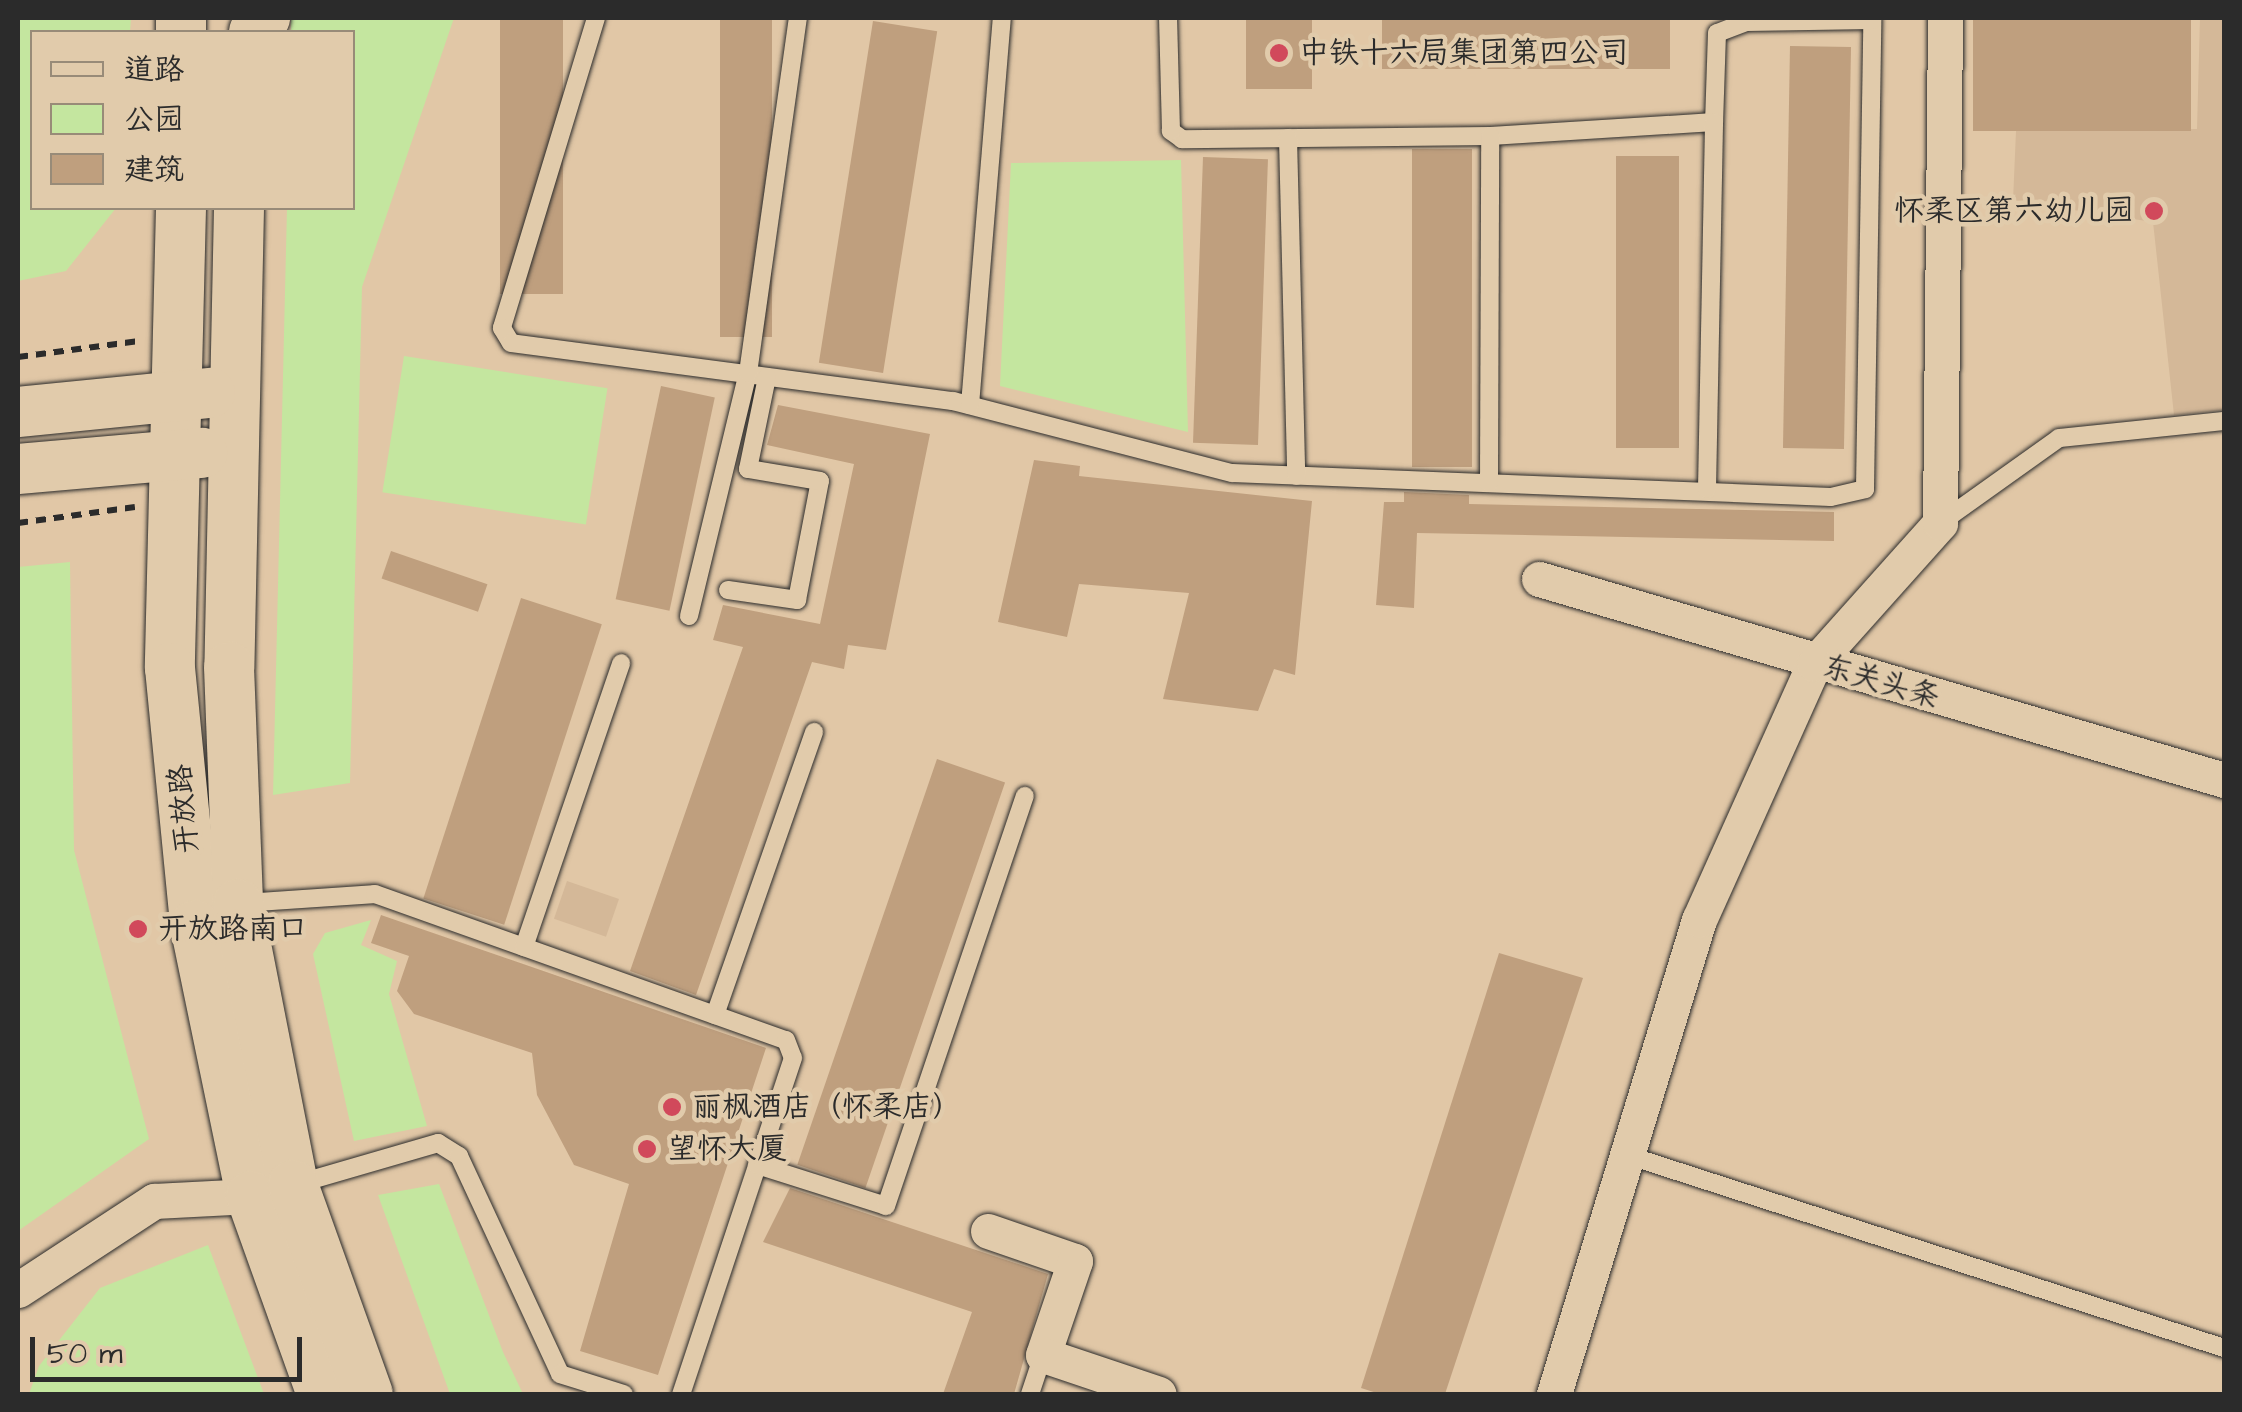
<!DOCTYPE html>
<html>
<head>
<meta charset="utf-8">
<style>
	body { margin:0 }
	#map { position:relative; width:2242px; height:1412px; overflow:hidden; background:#e1c7a6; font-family:"Architects Daughter","LXGW WenKai TC",sans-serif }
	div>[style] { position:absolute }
	.built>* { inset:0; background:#d4b898; transform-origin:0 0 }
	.green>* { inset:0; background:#c4e69f; transform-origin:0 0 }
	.building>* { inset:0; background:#bf9f7e; transform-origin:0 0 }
	.path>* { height:6px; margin-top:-3px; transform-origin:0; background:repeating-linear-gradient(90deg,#2b2b2b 0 10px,transparent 0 18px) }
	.roads { filter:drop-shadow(0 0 2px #2b2b2b) drop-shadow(0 0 2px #2b2b2b) }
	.lane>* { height:18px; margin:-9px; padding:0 9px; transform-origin:9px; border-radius:9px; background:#e1cbab }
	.street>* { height:35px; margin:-17.5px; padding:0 17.5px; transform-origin:17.5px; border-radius:17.5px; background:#e1cbab }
	.secondary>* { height:50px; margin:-25px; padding:0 25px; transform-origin:25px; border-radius:25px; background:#e1cbab }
	.dots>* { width:28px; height:28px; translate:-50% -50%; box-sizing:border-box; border:5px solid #e1cbab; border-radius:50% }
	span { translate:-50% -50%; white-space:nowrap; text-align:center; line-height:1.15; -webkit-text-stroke:9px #e1cbab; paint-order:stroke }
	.poi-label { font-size:30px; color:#2b2b2b }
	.left { translate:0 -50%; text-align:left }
	.right { translate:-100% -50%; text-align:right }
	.street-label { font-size:30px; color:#2b2b2b }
	.frame { position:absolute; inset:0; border:20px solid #2b2b2b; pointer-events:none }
	.legend { position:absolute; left:30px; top:30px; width:325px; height:180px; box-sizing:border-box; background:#e1cbab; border:2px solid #988b78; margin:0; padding:12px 18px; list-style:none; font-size:30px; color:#2b2b2b }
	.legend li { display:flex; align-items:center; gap:20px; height:50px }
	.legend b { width:50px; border:2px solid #988b78 }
	.scale { position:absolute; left:30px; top:1337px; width:272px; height:45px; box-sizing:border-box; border:5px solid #2b2b2b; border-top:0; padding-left:12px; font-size:30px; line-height:35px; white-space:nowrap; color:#2b2b2b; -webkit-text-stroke:8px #e1cbab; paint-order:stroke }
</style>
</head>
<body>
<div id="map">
	<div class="built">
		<div style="clip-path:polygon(2200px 18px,2224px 18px,2224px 410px,2174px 415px,2153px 222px,2013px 201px,2016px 131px,2197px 129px)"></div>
		<div style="left:567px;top:881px;width:55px;height:40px;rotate:19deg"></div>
	</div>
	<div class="green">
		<div style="clip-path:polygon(18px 18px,131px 18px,130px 32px,32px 32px,32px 208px,116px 208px,66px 271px,18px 281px)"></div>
		<div style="clip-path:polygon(291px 18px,454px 18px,362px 287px,350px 783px,273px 795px,287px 208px,352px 208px,352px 32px,291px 32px)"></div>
		<div style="clip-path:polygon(1181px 160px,1188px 432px,1000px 386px,1011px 163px)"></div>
		<div style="left:404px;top:356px;width:206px;height:138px;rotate:9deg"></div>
		<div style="clip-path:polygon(70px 562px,74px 850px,149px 1139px,18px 1231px,18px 567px)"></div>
		<div style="clip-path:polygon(371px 920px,361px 945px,397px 961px,389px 994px,427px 1126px,354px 1141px,313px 954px,325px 933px)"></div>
		<div style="clip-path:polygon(439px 1184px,503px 1352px,523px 1394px,450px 1394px,378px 1195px)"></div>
		<div style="clip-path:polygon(208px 1245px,264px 1394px,29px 1394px,39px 1366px,100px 1288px)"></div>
	</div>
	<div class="building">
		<div style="left:500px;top:18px;width:63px;height:276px"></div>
		<div style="left:720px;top:18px;width:52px;height:319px"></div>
		<div style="left:1246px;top:18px;width:66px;height:71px"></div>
		<div style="left:1382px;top:18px;width:288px;height:51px"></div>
		<div style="left:1973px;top:18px;width:218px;height:113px"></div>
		<div style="left:873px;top:21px;width:65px;height:346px;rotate:9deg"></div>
		<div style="left:1790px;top:46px;width:61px;height:402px;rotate:1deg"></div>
		<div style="left:1412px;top:149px;width:60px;height:318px"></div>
		<div style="left:1679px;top:156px;width:292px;height:63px;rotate:90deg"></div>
		<div style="left:1203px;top:157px;width:65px;height:286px;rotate:2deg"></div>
		<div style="left:661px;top:386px;width:55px;height:218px;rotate:12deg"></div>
		<div style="clip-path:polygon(778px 405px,930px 434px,886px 650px,848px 645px,844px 669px,812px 662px,696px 995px,630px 971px,743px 647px,713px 640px,723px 605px,820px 624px,854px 464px,767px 445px)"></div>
		<div style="clip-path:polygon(1034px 460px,1080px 466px,1079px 476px,1312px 501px,1295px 675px,1274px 669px,1258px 711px,1163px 699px,1189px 593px,1079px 584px,1067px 637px,998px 622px)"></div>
		<div style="clip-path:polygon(1404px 492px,1469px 495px,1469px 504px,1834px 512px,1834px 541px,1417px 533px,1414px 608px,1376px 605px,1384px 502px,1404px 502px)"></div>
		<div style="left:391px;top:551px;width:102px;height:29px;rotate:19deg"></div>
		<div style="left:521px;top:598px;width:85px;height:316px;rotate:18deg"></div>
		<div style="left:937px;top:759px;width:72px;height:429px;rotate:19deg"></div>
		<div style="clip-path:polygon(381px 915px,766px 1048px,658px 1375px,580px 1351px,629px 1184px,574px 1165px,537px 1095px,532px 1053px,414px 1014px,397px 991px,409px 956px,371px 943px)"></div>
		<div style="clip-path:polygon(1499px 953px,1583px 978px,1445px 1394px,1380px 1394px,1361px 1388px)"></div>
		<div style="clip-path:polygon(790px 1188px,1048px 1274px,1014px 1394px,943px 1394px,972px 1312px,763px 1242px)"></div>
	</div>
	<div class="path">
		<div style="left:18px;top:357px;width:122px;rotate:-7.5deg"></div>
		<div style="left:18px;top:523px;width:118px;rotate:-7.8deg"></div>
	</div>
	<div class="roads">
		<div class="lane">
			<div style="left:596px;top:18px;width:324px;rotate:106.9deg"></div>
			<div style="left:502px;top:328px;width:17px;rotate:59deg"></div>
			<div style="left:511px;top:343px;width:446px;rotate:7.5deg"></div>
			<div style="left:953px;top:401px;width:288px;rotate:14.5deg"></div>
			<div style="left:1232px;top:473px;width:599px;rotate:2.29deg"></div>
			<div style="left:1831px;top:497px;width:35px;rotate:-13deg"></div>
			<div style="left:1865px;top:489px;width:469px;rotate:-89.1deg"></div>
			<div style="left:1872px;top:20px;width:126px;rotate:179.1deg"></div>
			<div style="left:1746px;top:22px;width:31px;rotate:159deg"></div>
			<div style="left:1717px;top:33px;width:89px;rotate:91.9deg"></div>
			<div style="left:1714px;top:122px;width:224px;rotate:176.4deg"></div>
			<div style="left:1490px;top:136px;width:308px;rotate:179.4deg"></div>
			<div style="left:1182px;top:139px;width:14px;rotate:-144deg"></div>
			<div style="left:1171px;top:131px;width:113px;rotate:-91.5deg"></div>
			<div style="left:1288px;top:138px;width:338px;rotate:88.6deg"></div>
			<div style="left:970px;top:405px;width:388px;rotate:-85.3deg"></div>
			<div style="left:1489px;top:483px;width:347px;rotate:-89.8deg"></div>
			<div style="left:1707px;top:489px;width:367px;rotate:-88.9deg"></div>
			<div style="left:1940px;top:523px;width:146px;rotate:-35.5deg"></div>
			<div style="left:2059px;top:438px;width:166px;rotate:-5.9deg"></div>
			<div style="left:728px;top:590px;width:70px;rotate:8.2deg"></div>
			<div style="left:797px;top:600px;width:121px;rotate:-79.1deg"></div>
			<div style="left:820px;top:481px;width:73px;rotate:-170.5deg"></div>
			<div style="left:748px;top:469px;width:94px;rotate:-78.3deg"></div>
			<div style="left:689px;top:616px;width:250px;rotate:-76.4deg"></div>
			<div style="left:748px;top:373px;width:359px;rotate:-82deg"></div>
			<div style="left:243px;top:903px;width:132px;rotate:-3.9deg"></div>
			<div style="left:375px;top:894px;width:436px;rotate:19.6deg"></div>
			<div style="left:786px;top:1040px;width:19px;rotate:69deg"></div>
			<div style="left:793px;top:1058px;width:354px;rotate:108.4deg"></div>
			<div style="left:524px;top:947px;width:300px;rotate:-71.1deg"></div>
			<div style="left:715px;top:1015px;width:300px;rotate:-70.7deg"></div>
			<div style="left:1630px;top:1156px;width:624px;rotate:17.91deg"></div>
			<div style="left:757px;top:1165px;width:135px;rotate:17.6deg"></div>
			<div style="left:886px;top:1206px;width:433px;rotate:-71.3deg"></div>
			<div style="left:297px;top:1184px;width:147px;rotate:-16.2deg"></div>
			<div style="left:438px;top:1143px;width:25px;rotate:32deg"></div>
			<div style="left:459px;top:1156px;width:240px;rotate:65.1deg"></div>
			<div style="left:560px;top:1374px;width:67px;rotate:17.4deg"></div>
			<div style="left:1030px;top:1394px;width:41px;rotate:-71.6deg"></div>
		</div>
		<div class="street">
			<div style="left:1539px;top:579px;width:714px;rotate:16.35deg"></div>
			<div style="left:988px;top:1231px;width:92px;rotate:19deg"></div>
			<div style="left:1075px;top:1261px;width:99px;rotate:108.8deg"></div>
			<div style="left:1043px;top:1355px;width:122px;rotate:18.6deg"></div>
			<div style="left:18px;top:1290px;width:163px;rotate:-33.2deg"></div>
			<div style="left:154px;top:1201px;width:97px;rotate:-3deg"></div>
			<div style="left:1554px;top:1394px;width:496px;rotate:-73deg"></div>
			<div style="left:1699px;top:920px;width:281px;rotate:-65.8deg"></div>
			<div style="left:1814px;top:664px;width:189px;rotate:-48.2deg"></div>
			<div style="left:1940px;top:523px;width:505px;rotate:-89.43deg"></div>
		</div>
		<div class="secondary">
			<div style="left:181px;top:18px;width:14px;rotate:90deg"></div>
			<div style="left:254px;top:32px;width:18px;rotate:-52deg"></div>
			<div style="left:181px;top:208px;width:460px;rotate:91.4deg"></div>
			<div style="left:170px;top:668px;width:258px;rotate:84.4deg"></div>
			<div style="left:195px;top:925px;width:277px;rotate:78.3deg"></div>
			<div style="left:251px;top:1196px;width:210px;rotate:70.3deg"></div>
			<div style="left:239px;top:208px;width:459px;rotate:91.2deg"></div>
			<div style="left:229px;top:667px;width:237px;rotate:87.8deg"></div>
			<div style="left:238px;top:904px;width:286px;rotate:78.9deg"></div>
			<div style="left:293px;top:1185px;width:222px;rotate:70.3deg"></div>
			<div style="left:18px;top:412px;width:193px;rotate:-5.7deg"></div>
			<div style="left:18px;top:469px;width:185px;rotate:-5deg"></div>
		</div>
	</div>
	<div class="dots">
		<div style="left:1279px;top:53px;background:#d1495b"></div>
		<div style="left:2154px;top:211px;background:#d1495b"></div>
		<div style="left:138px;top:929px;background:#d1495b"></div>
		<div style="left:672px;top:1107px;background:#d1495b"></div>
		<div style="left:647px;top:1149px;background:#d1495b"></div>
	</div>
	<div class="poi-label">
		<span class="left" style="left:1299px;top:53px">中铁十六局集团第四公司</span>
		<span class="right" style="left:2134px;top:211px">怀柔区第六幼儿园</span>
		<span class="left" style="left:158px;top:929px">开放路南口</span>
		<span class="left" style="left:692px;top:1107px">丽枫酒店（怀柔店）</span>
		<span class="left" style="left:667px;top:1149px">望怀大厦</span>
	</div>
	<div class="street-label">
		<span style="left:1881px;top:682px;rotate:16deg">东关头条</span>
		<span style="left:184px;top:809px;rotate:-95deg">开放路</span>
	</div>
	<div class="frame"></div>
	<ul class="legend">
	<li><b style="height:12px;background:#e1cbab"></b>道路</li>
	<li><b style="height:28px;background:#c4e69f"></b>公园</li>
	<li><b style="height:28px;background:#bf9f7e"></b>建筑</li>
	</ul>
	<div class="scale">50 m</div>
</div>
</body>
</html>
